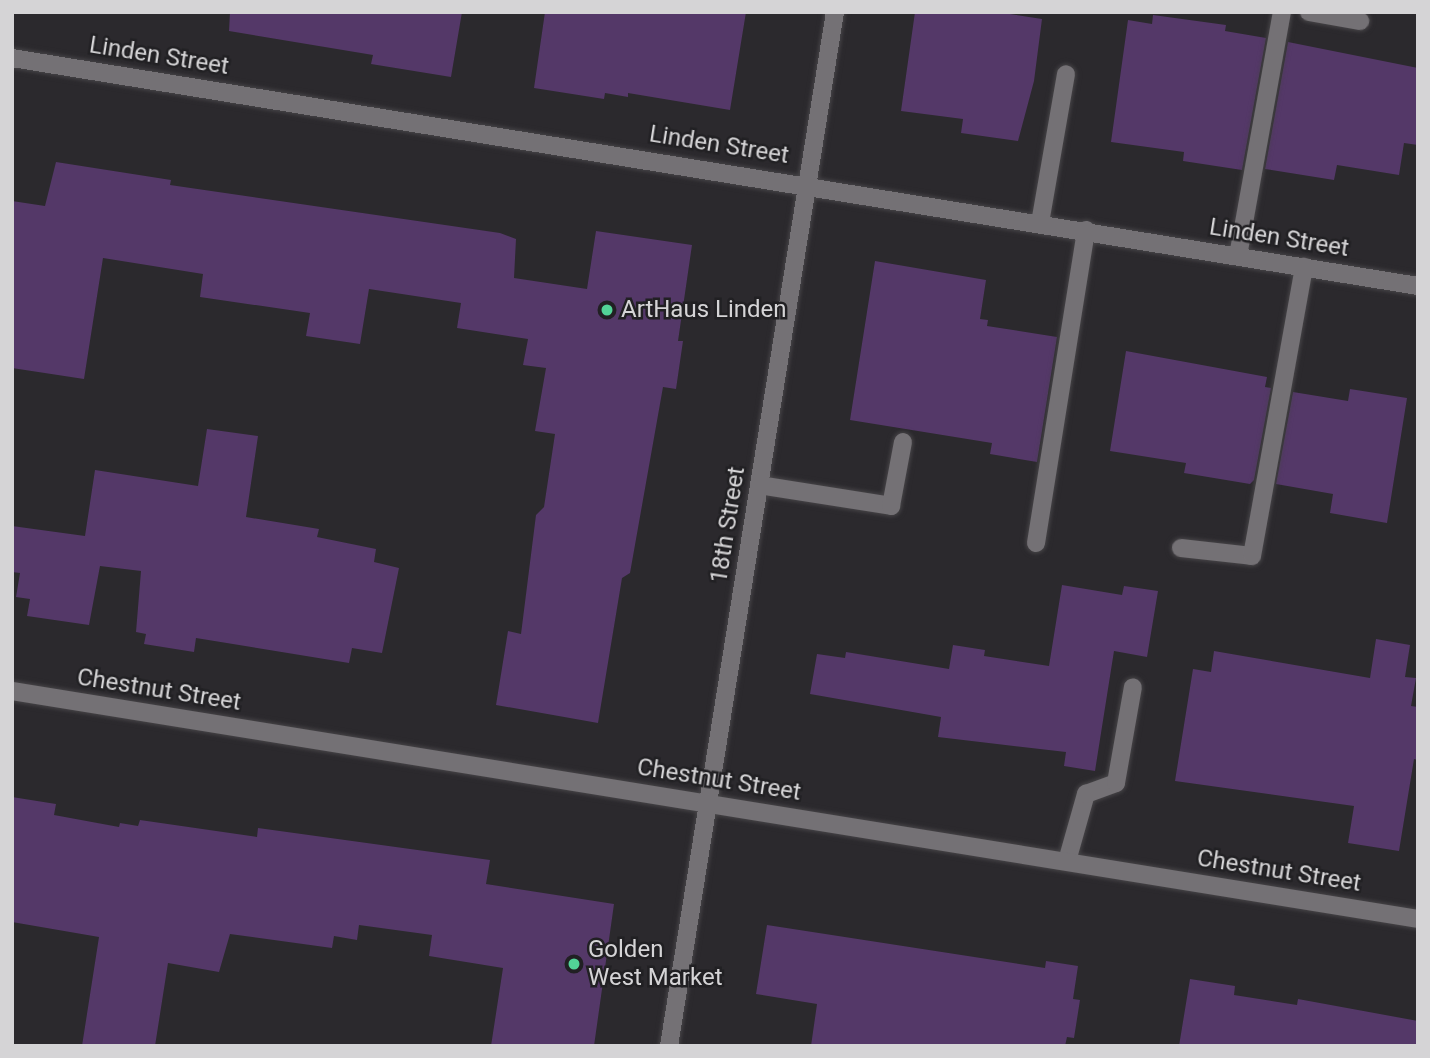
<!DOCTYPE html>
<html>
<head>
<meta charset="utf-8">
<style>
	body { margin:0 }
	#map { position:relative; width:1430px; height:1058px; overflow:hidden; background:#2b292d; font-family:Roboto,sans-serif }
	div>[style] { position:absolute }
	.building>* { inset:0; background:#543868 }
	.roads { filter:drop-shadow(0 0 2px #464447) drop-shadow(0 0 2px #464447) }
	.service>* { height:18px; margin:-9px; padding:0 9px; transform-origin:9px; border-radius:9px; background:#747175 }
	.minor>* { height:18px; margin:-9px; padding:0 9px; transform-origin:9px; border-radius:9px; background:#747175 }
	.tertiary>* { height:18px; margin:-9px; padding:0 9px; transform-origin:9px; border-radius:9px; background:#747175 }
	.dots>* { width:19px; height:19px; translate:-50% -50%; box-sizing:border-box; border:4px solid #212023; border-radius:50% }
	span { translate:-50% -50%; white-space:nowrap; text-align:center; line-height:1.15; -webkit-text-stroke:5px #212023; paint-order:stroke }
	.street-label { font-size:24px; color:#d5d4d6 }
	.poi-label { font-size:24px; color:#d5d4d6 }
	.left { translate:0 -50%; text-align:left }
	.frame { position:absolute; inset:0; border:14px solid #d5d4d6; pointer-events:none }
</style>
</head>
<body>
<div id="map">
	<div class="building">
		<div style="clip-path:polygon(230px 12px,462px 12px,451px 77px,371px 64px,373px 55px,229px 31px)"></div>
		<div style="clip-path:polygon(545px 12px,746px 12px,730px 110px,628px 93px,628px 97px,605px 93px,604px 99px,534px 88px)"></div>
		<div style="clip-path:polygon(915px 12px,997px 12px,1042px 19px,1034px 81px,1018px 141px,961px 133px,963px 119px,901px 111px)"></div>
		<div style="clip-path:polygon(1153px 15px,1226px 25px,1225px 31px,1266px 38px,1242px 170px,1183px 161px,1184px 152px,1111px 142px,1128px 20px,1152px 24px)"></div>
		<div style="clip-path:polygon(1288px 42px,1418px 68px,1418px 145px,1404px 143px,1399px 175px,1337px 165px,1334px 180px,1265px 169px)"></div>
		<div style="clip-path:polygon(56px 162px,171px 180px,170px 185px,500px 233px,516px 239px,514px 278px,587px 289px,596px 231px,692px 245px,678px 341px,683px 341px,676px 389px,663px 387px,630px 573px,622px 578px,598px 723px,496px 705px,508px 631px,521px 634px,536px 515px,544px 507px,555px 434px,535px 431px,546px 368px,523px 365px,528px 339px,457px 328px,461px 303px,369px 289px,360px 344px,306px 336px,310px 313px,200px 297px,203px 274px,103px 258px,84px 379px,12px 368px,12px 201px,45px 206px)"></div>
		<div style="clip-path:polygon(875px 261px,986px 280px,980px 319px,988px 320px,987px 326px,1057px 337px,1037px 462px,990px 454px,992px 443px,850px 420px)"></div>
		<div style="clip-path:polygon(1126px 351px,1267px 377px,1265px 387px,1271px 388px,1254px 480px,1250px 484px,1184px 473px,1186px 463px,1110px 451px)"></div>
		<div style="clip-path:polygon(1350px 389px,1407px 398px,1387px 523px,1330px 513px,1333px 494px,1276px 484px,1293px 392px,1348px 401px)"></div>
		<div style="clip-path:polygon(207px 429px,258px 436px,246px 517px,319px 529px,317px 537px,376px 549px,374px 562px,399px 568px,382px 653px,352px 648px,349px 663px,196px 638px,194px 652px,144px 644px,146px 634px,136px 632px,141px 571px,100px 566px,89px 625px,27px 616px,30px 599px,16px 597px,20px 573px,12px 572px,12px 526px,85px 536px,95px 470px,198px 486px)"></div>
		<div style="clip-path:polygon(1062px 585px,1122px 595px,1124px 586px,1158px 591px,1147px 657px,1114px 651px,1095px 771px,1064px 766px,1066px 752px,938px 737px,941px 717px,810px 694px,817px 654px,845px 658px,846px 652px,949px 669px,953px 645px,985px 650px,984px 656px,1049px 666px)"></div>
		<div style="clip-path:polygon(1376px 639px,1410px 645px,1405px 677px,1416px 678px,1411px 706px,1418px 707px,1418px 760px,1414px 759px,1399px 851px,1348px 843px,1354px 806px,1175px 781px,1193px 669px,1211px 672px,1214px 651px,1370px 678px)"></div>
		<div style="clip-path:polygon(12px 797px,56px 804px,54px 815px,119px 827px,120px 823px,138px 826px,140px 820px,257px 837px,258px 828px,490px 860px,486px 884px,614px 904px,594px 1046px,491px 1046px,503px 968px,429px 956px,432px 935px,359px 925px,357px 940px,334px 936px,332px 948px,230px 934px,219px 972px,168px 963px,155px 1046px,82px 1046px,99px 937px,12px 922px)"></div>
		<div style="clip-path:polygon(767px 925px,1045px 968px,1046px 961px,1078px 966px,1073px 999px,1080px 1000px,1074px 1038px,1067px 1037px,1065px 1046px,811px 1046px,817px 1004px,756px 994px)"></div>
		<div style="clip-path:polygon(1190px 979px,1235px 986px,1234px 995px,1297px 1005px,1298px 999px,1418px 1021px,1418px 1046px,1179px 1046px)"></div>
	</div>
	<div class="roads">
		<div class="service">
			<div style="left:1309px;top:12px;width:52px;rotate:10deg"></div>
			<div style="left:1040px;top:223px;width:151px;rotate:-80.1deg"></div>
			<div style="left:1238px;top:256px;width:248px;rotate:-79.8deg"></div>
			<div style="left:759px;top:485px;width:134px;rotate:9deg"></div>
			<div style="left:891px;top:506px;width:65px;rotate:-79.4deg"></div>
			<div style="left:1036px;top:543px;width:317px;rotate:-80.9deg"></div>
			<div style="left:1181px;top:548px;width:71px;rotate:6.4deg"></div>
			<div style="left:1252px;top:556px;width:294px;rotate:-79.8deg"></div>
			<div style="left:1067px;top:861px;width:70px;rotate:-74.2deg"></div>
			<div style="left:1086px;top:794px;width:32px;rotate:-20deg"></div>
			<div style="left:1116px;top:783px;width:97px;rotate:-80deg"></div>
		</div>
		<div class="minor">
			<div style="left:12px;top:58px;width:1424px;rotate:9.21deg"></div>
			<div style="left:12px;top:691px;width:1424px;rotate:9.21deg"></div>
		</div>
		<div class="tertiary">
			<div style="left:669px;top:1046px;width:1047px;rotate:-80.88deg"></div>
		</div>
	</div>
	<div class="dots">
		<div style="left:607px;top:310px;background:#52d397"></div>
		<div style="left:574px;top:964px;background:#52d397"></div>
	</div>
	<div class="street-label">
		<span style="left:159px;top:56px;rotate:9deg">Linden Street</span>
		<span style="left:719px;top:145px;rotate:9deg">Linden Street</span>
		<span style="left:1279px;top:238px;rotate:9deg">Linden Street</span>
		<span style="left:728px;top:525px;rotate:-81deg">18th Street</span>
		<span style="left:159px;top:690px;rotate:9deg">Chestnut Street</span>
		<span style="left:719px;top:780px;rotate:9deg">Chestnut Street</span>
		<span style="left:1279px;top:871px;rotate:9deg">Chestnut Street</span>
	</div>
	<div class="poi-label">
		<span class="left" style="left:621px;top:310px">ArtHaus Linden</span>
		<span class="left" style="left:588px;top:964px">Golden<br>West Market</span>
	</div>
	<div class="frame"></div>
</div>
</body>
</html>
